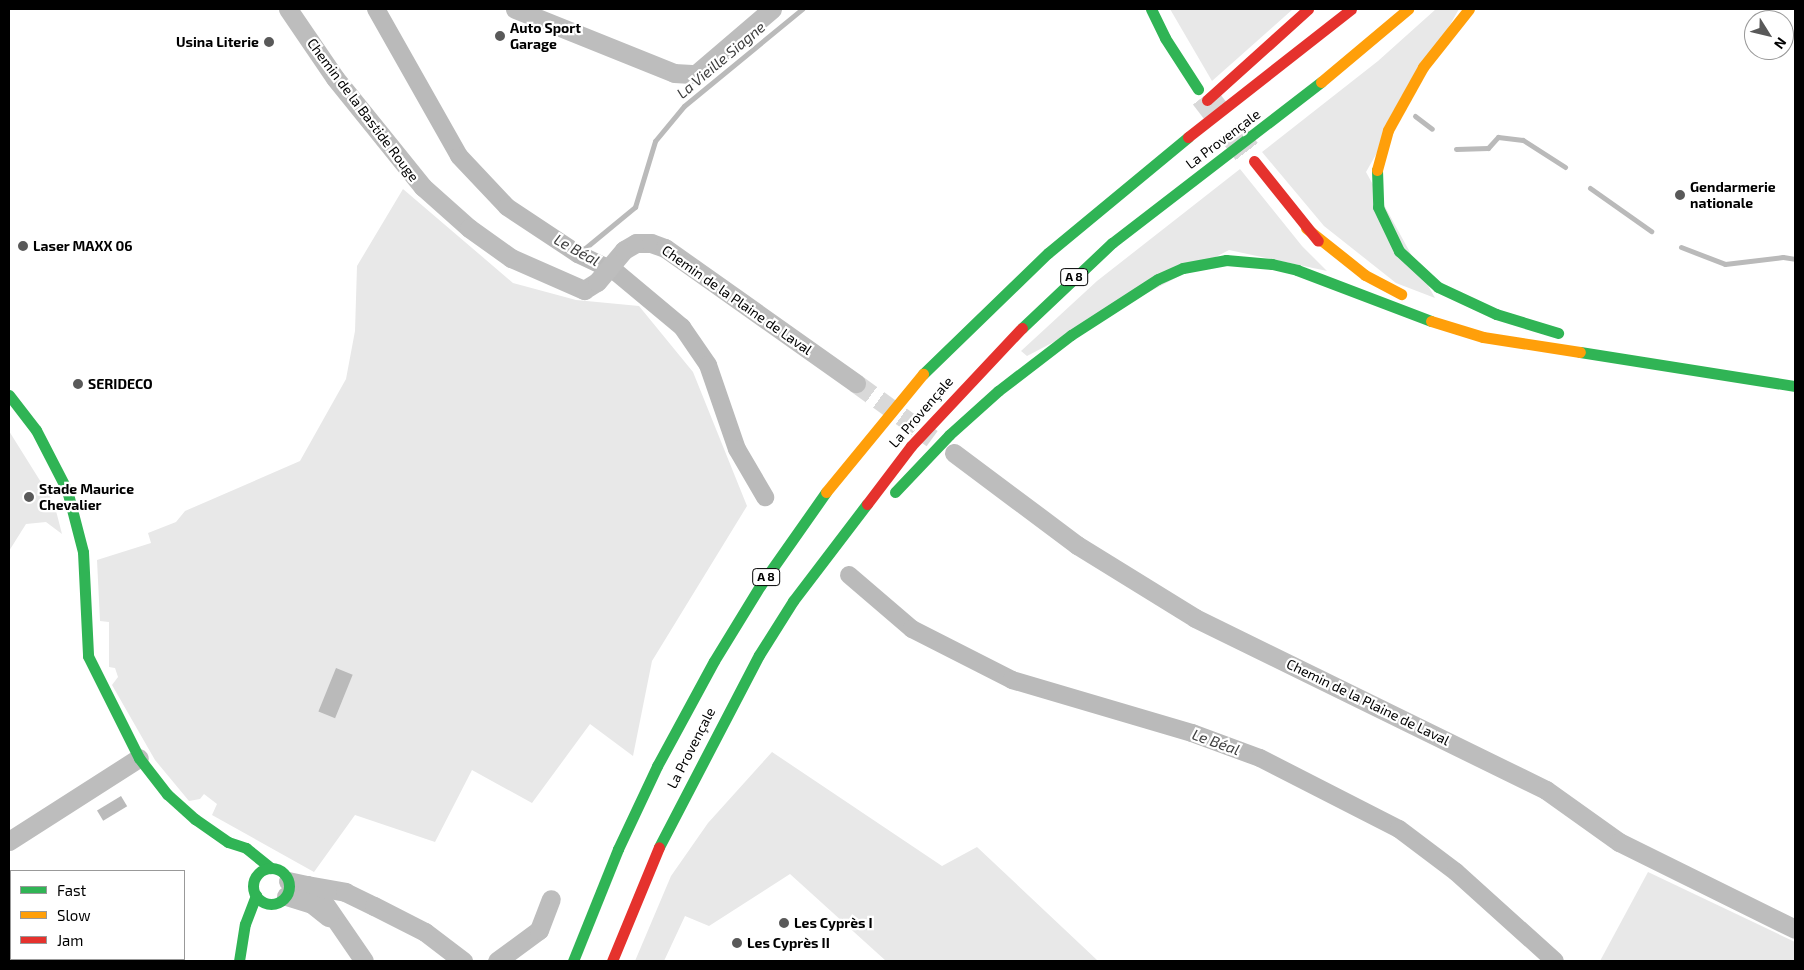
<!DOCTYPE html>
<html>
<head>
<meta charset="utf-8">
<style>
	body { margin:0 }
	#map { position:relative; width:1804px; height:970px; overflow:hidden; background:#fff; font-family:"Exo 2",sans-serif }
	div>[style] { position:absolute }
	.green>* { inset:0; background:#e8e8e8 }
	.water>* { inset:0; background:#bababa; transform-origin:0 0 }
	.stream>* { height:5px; margin:-2.5px; padding:0 2.5px; transform-origin:2.5px; border-radius:2.5px; background:#bababa }
	.canal>* { height:18px; margin:-9px; padding:0 9px; transform-origin:9px; border-radius:9px; background:#bababa }
	.street-tunnel>* { height:19px; margin-top:-9.5px; transform-origin:0; background:repeating-linear-gradient(90deg,#d9d9d9 0 19px,transparent 0 28px) }
	.highway-tunnel>* { height:28px; margin-top:-14px; transform-origin:0; background:repeating-linear-gradient(90deg,#d9d9d9 0 28px,transparent 0 42px) }
	.street>* { height:19px; margin:-9.5px; padding:0 9.5px; transform-origin:9.5px; border-radius:9.5px; background:#bdbdbd }
	.fast>* { height:11px; margin:-5.5px; padding:0 5.5px; transform-origin:5.5px; border-radius:5.5px; background:#30b455 }
	.fast>.ring { margin:-5.5px; padding:0; box-sizing:content-box; background:none; border:11px solid #30b455; border-radius:50% }
	.slow>* { height:11px; margin:-5.5px; padding:0 5.5px; transform-origin:5.5px; border-radius:5.5px; background:#ff9f0a }
	.jam>* { height:11px; margin:-5.5px; padding:0 5.5px; transform-origin:5.5px; border-radius:5.5px; background:#e5322d }
	.dots>* { width:14px; height:14px; translate:-50% -50%; box-sizing:border-box; border:2px solid #fff; border-radius:50% }
	span { translate:-50% -50%; white-space:nowrap; text-align:center; line-height:1.15; -webkit-text-stroke:4.5px #fff; paint-order:stroke }
	.shield-label span { padding:1px 4px; background:#fff; border:1px solid; border-radius:4px; -webkit-text-stroke-width:0 }
	.shield-label { font-size:12px; color:#000; font-weight:700 }
	.poi-label { font-size:14px; color:#000; font-weight:700 }
	.left { translate:0 -50%; text-align:left }
	.right { translate:-100% -50%; text-align:right }
	.street-label { font-size:14px; color:#000 }
	.water-label { font-size:15px; color:#3e3e3e; font-style:italic }
	.frame { position:absolute; inset:0; border:10px solid #000; pointer-events:none }
	.legend { position:absolute; left:10px; top:870px; width:175px; height:90px; box-sizing:border-box; background:#fff; border:1px solid #999; margin:0; padding:6px 9px; list-style:none; font-size:15px; color:#000 }
	.legend li { display:flex; align-items:center; gap:10px; height:25px }
	.legend b { width:25px; border:1px solid #999 }
	.north { position:absolute; left:1744px; top:10px; width:50px; height:50px; box-sizing:border-box; background:#fff; border:1px solid #999; border-radius:50%; rotate:126deg; font-size:14px; font-weight:700; line-height:20px; text-align:center; color:#000 }
	.north::after { content:''; display:block; margin:auto; width:18px; height:22px; background:#595959; clip-path:polygon(50% 0,100% 100%,50% 72%,0 100%) }
</style>
</head>
<body>
<div id="map">
	<div class="green">
		<div style="clip-path:polygon(1170px 9px,1293px 9px,1212px 81px)"></div>
		<div style="clip-path:polygon(1436px 9px,1459px 9px,1366px 172px,1435px 298px,1396px 283px,1324px 226px,1262px 152px,1378px 61px)"></div>
		<div style="clip-path:polygon(1240px 169px,1302px 246px,1327px 271px,1229px 250px,1027px 356px,1021px 351px,1097px 281px)"></div>
		<div style="clip-path:polygon(403px 189px,513px 283px,576px 300px,639px 306px,693px 372px,747px 506px,652px 661px,633px 756px,590px 724px,532px 803px,472px 770px,435px 842px,355px 815px,314px 872px,212px 815px,217px 804px,204px 794px,200px 799px,189px 801px,155px 760px,112px 685px,118px 677px,115px 668px,109px 667px,109px 622px,100px 621px,97px 560px,151px 543px,148px 533px,176px 522px,185px 511px,300px 461px,346px 379px,355px 331px,357px 266px)"></div>
		<div style="clip-path:polygon(9px 431px,54px 503px,62px 534px,46px 522px,26px 524px,9px 551px)"></div>
		<div style="clip-path:polygon(772px 752px,942px 866px,977px 847px,1097px 960px,886px 961px,790px 874px,709px 926px,685px 916px,664px 961px,635px 961px,671px 876px,708px 823px)"></div>
		<div style="clip-path:polygon(1648px 872px,1795px 942px,1795px 961px,1600px 961px)"></div>
	</div>
	<div class="water">
		<div style="left:336px;top:668px;width:18px;height:47px;rotate:22deg"></div>
		<div style="left:121px;top:796px;width:12px;height:28px;rotate:59deg"></div>
	</div>
	<div class="stream">
		<div style="left:1415px;top:116px;width:21px;rotate:37deg"></div>
		<div style="left:1456px;top:149px;width:32px;rotate:-2deg"></div>
		<div style="left:1488px;top:148px;width:15px;rotate:-48deg"></div>
		<div style="left:1498px;top:137px;width:25px;rotate:7deg"></div>
		<div style="left:1523px;top:140px;width:50px;rotate:32.7deg"></div>
		<div style="left:1590px;top:188px;width:75px;rotate:35.2deg"></div>
		<div style="left:1681px;top:247px;width:47px;rotate:21.1deg"></div>
		<div style="left:1725px;top:264px;width:58px;rotate:-6.9deg"></div>
		<div style="left:1783px;top:257px;width:12px;rotate:9deg"></div>
		<div style="left:578px;top:254px;width:74px;rotate:-39.5deg"></div>
		<div style="left:635px;top:207px;width:69px;rotate:-73.1deg"></div>
		<div style="left:655px;top:141px;width:45px;rotate:-50.4deg"></div>
		<div style="left:684px;top:106px;width:153px;rotate:-39.4deg"></div>
	</div>
	<div class="canal">
		<div style="left:376px;top:9px;width:169px;rotate:60.5deg"></div>
		<div style="left:459px;top:156px;width:70px;rotate:46.7deg"></div>
		<div style="left:507px;top:207px;width:85px;rotate:33.5deg"></div>
		<div style="left:578px;top:254px;width:42px;rotate:25.3deg"></div>
		<div style="left:616px;top:272px;width:86px;rotate:39.8deg"></div>
		<div style="left:682px;top:327px;width:46px;rotate:55.6deg"></div>
		<div style="left:708px;top:365px;width:89px;rotate:71deg"></div>
		<div style="left:737px;top:449px;width:56px;rotate:59.7deg"></div>
		<div style="left:849px;top:575px;width:83px;rotate:40.6deg"></div>
		<div style="left:912px;top:629px;width:112px;rotate:27deg"></div>
		<div style="left:1012px;top:680px;width:188px;rotate:16.4deg"></div>
		<div style="left:1192px;top:733px;width:72px;rotate:20.2deg"></div>
		<div style="left:1260px;top:758px;width:156px;rotate:27.1deg"></div>
		<div style="left:1399px;top:829px;width:71px;rotate:37deg"></div>
		<div style="left:1456px;top:872px;width:133px;rotate:42deg"></div>
	</div>
	<div class="street-tunnel">
		<div style="left:856px;top:383px;width:94px;rotate:35.9deg"></div>
	</div>
	<div class="highway-tunnel">
		<div style="left:1204px;top:96px;width:82px;rotate:52.4deg"></div>
	</div>
	<div class="street">
		<div style="left:288px;top:9px;width:83px;rotate:55.7deg"></div>
		<div style="left:335px;top:78px;width:140px;rotate:51.1deg"></div>
		<div style="left:423px;top:187px;width:62px;rotate:41.7deg"></div>
		<div style="left:469px;top:228px;width:52px;rotate:35.5deg"></div>
		<div style="left:511px;top:258px;width:80px;rotate:23.7deg"></div>
		<div style="left:584px;top:290px;width:15px;rotate:-32deg"></div>
		<div style="left:597px;top:282px;width:42px;rotate:-49.8deg"></div>
		<div style="left:624px;top:250px;width:14px;rotate:-30deg"></div>
		<div style="left:636px;top:243px;width:15px"></div>
		<div style="left:651px;top:243px;width:15px;rotate:20deg"></div>
		<div style="left:665px;top:248px;width:234px;rotate:35.3deg"></div>
		<div style="left:515px;top:9px;width:171px;rotate:21.9deg"></div>
		<div style="left:674px;top:73px;width:22px;rotate:3deg"></div>
		<div style="left:696px;top:74px;width:100px;rotate:-40.5deg"></div>
		<div style="left:954px;top:453px;width:154px;rotate:36.8deg"></div>
		<div style="left:1077px;top:545px;width:139px;rotate:31.7deg"></div>
		<div style="left:1195px;top:618px;width:391px;rotate:26.1deg"></div>
		<div style="left:1546px;top:790px;width:90px;rotate:35.5deg"></div>
		<div style="left:1619px;top:842px;width:196px;rotate:26.3deg"></div>
		<div style="left:9px;top:841px;width:154px;rotate:-32.6deg"></div>
		<div style="left:288px;top:881px;width:19px;rotate:12deg"></div>
		<div style="left:307px;top:885px;width:14px;rotate:39deg"></div>
		<div style="left:318px;top:894px;width:81px;rotate:55.5deg"></div>
		<div style="left:307px;top:885px;width:39px;rotate:10deg"></div>
		<div style="left:345px;top:892px;width:32px;rotate:26deg"></div>
		<div style="left:374px;top:906px;width:57px;rotate:27deg"></div>
		<div style="left:425px;top:932px;width:48px;rotate:37.3deg"></div>
		<div style="left:286px;top:896px;width:27px;rotate:17deg"></div>
		<div style="left:312px;top:904px;width:21px;rotate:39deg"></div>
		<div style="left:497px;top:961px;width:52px;rotate:-36.4deg"></div>
		<div style="left:539px;top:930px;width:33px;rotate:-69deg"></div>
	</div>
	<div class="fast">
		<div style="left:1151px;top:9px;width:32px;rotate:64deg"></div>
		<div style="left:1165px;top:38px;width:61px;rotate:57.1deg"></div>
		<div style="left:1377px;top:170px;width:37px;rotate:88deg"></div>
		<div style="left:1378px;top:207px;width:49px;rotate:64.5deg"></div>
		<div style="left:1399px;top:251px;width:53px;rotate:42.7deg"></div>
		<div style="left:1438px;top:287px;width:64px;rotate:25deg"></div>
		<div style="left:1496px;top:314px;width:65px;rotate:17deg"></div>
		<div style="left:1022px;top:328px;width:124px;rotate:-43.4deg"></div>
		<div style="left:1112px;top:243px;width:264px;rotate:-37.6deg"></div>
		<div style="left:1580px;top:352px;width:218px;rotate:9deg"></div>
		<div style="left:923px;top:374px;width:174px;rotate:-44.1deg"></div>
		<div style="left:1048px;top:253px;width:182px;rotate:-39.6deg"></div>
		<div style="left:9px;top:395px;width:44px;rotate:52.4deg"></div>
		<div style="left:36px;top:430px;width:68px;rotate:62.7deg"></div>
		<div style="left:67px;top:490px;width:64px;rotate:75.5deg"></div>
		<div style="left:83px;top:552px;width:104px;rotate:87.2deg"></div>
		<div style="left:88px;top:656px;width:114px;rotate:63.4deg"></div>
		<div style="left:139px;top:758px;width:46px;rotate:52.1deg"></div>
		<div style="left:167px;top:794px;width:38px;rotate:42deg"></div>
		<div style="left:195px;top:819px;width:40px;rotate:34.9deg"></div>
		<div style="left:228px;top:842px;width:19px;rotate:18deg"></div>
		<div style="left:246px;top:848px;width:32px;rotate:39deg"></div>
		<div style="left:895px;top:492px;width:79px;rotate:-46.5deg"></div>
		<div style="left:949px;top:435px;width:66px;rotate:-41.9deg"></div>
		<div style="left:998px;top:391px;width:92px;rotate:-37.5deg"></div>
		<div style="left:1071px;top:335px;width:103px;rotate:-32.8deg"></div>
		<div style="left:1158px;top:279px;width:27px;rotate:-24deg"></div>
		<div style="left:1183px;top:268px;width:44px;rotate:-10.5deg"></div>
		<div style="left:1226px;top:260px;width:46px;rotate:5deg"></div>
		<div style="left:1272px;top:264px;width:26px;rotate:13deg"></div>
		<div style="left:1297px;top:270px;width:143px;rotate:20.8deg"></div>
		<div style="left:659px;top:847px;width:216px;rotate:-62.5deg"></div>
		<div style="left:759px;top:655px;width:64px;rotate:-57.8deg"></div>
		<div style="left:793px;top:601px;width:122px;rotate:-52.7deg"></div>
		<div class="ring" style="left:253px;top:868px;width:25px;height:25px"></div>
		<div style="left:239px;top:961px;width:37px;rotate:-81deg"></div>
		<div style="left:245px;top:924px;width:31px;rotate:-69deg"></div>
		<div style="left:573px;top:961px;width:121px;rotate:-68.1deg"></div>
		<div style="left:618px;top:849px;width:92px;rotate:-64.8deg"></div>
		<div style="left:657px;top:766px;width:119px;rotate:-61.5deg"></div>
		<div style="left:714px;top:661px;width:88px;rotate:-58.5deg"></div>
		<div style="left:760px;top:586px;width:115px;rotate:-54.9deg"></div>
	</div>
	<div class="slow">
		<div style="left:1321px;top:82px;width:114px;rotate:-40deg"></div>
		<div style="left:1377px;top:170px;width:41px;rotate:-74.6deg"></div>
		<div style="left:1388px;top:130px;width:72px;rotate:-60.9deg"></div>
		<div style="left:1423px;top:67px;width:74px;rotate:-51.6deg"></div>
		<div style="left:1306px;top:228px;width:75px;rotate:38.5deg"></div>
		<div style="left:1365px;top:275px;width:41px;rotate:27.8deg"></div>
		<div style="left:1431px;top:321px;width:54px;rotate:17.1deg"></div>
		<div style="left:1483px;top:337px;width:98px;rotate:8.8deg"></div>
		<div style="left:826px;top:492px;width:153px;rotate:-50.6deg"></div>
	</div>
	<div class="jam">
		<div style="left:1207px;top:100px;width:136px;rotate:-42deg"></div>
		<div style="left:1188px;top:137px;width:207px;rotate:-38.1deg"></div>
		<div style="left:1254px;top:161px;width:102px;rotate:51.3deg"></div>
		<div style="left:867px;top:504px;width:73px;rotate:-52.8deg"></div>
		<div style="left:911px;top:446px;width:162px;rotate:-46.8deg"></div>
		<div style="left:612px;top:961px;width:123px;rotate:-67.6deg"></div>
	</div>
	<div class="dots">
		<div style="left:500px;top:36px;background:#595959"></div>
		<div style="left:269px;top:42px;background:#595959"></div>
		<div style="left:1680px;top:195px;background:#595959"></div>
		<div style="left:23px;top:246px;background:#595959"></div>
		<div style="left:78px;top:384px;background:#595959"></div>
		<div style="left:29px;top:497px;background:#595959"></div>
		<div style="left:784px;top:923px;background:#595959"></div>
		<div style="left:737px;top:943px;background:#595959"></div>
	</div>
	<div class="shield-label">
		<span style="left:1074px;top:277px">A 8</span>
		<span style="left:766px;top:577px">A 8</span>
	</div>
	<div class="poi-label">
		<span class="left" style="left:510px;top:36px">Auto Sport<br>Garage</span>
		<span class="right" style="left:259px;top:42px">Usina Literie</span>
		<span class="left" style="left:1690px;top:195px">Gendarmerie<br>nationale</span>
		<span class="left" style="left:33px;top:246px">Laser MAXX 06</span>
		<span class="left" style="left:88px;top:384px">SERIDECO</span>
		<span class="left" style="left:39px;top:497px">Stade Maurice<br>Chevalier</span>
		<span class="left" style="left:794px;top:923px">Les Cyprès I</span>
		<span class="left" style="left:747px;top:943px">Les Cyprès II</span>
	</div>
	<div class="street-label">
		<span style="left:363px;top:110px;rotate:53deg">Chemin de la Bastide Rouge</span>
		<span style="left:1223px;top:139px;rotate:-37deg">La Provençale</span>
		<span style="left:737px;top:300px;rotate:35deg">Chemin de la Plaine de Laval</span>
		<span style="left:921px;top:412px;rotate:-49deg">La Provençale</span>
		<span style="left:1368px;top:702px;rotate:26deg">Chemin de la Plaine de Laval</span>
		<span style="left:691px;top:748px;rotate:-63deg">La Provençale</span>
	</div>
	<div class="water-label">
		<span style="left:721px;top:60px;rotate:-40deg">La Vieille Siagne</span>
		<span style="left:577px;top:250px;rotate:29deg">Le Béal</span>
		<span style="left:1216px;top:742px;rotate:20deg">Le Béal</span>
	</div>
	<div class="frame"></div>
	<ul class="legend">
	<li><b style="height:6px;background:#30b455"></b>Fast</li>
	<li><b style="height:6px;background:#ff9f0a"></b>Slow</li>
	<li><b style="height:6px;background:#e5322d"></b>Jam</li>
	</ul>
	<div class="north">N</div>
</div>
</body>
</html>
